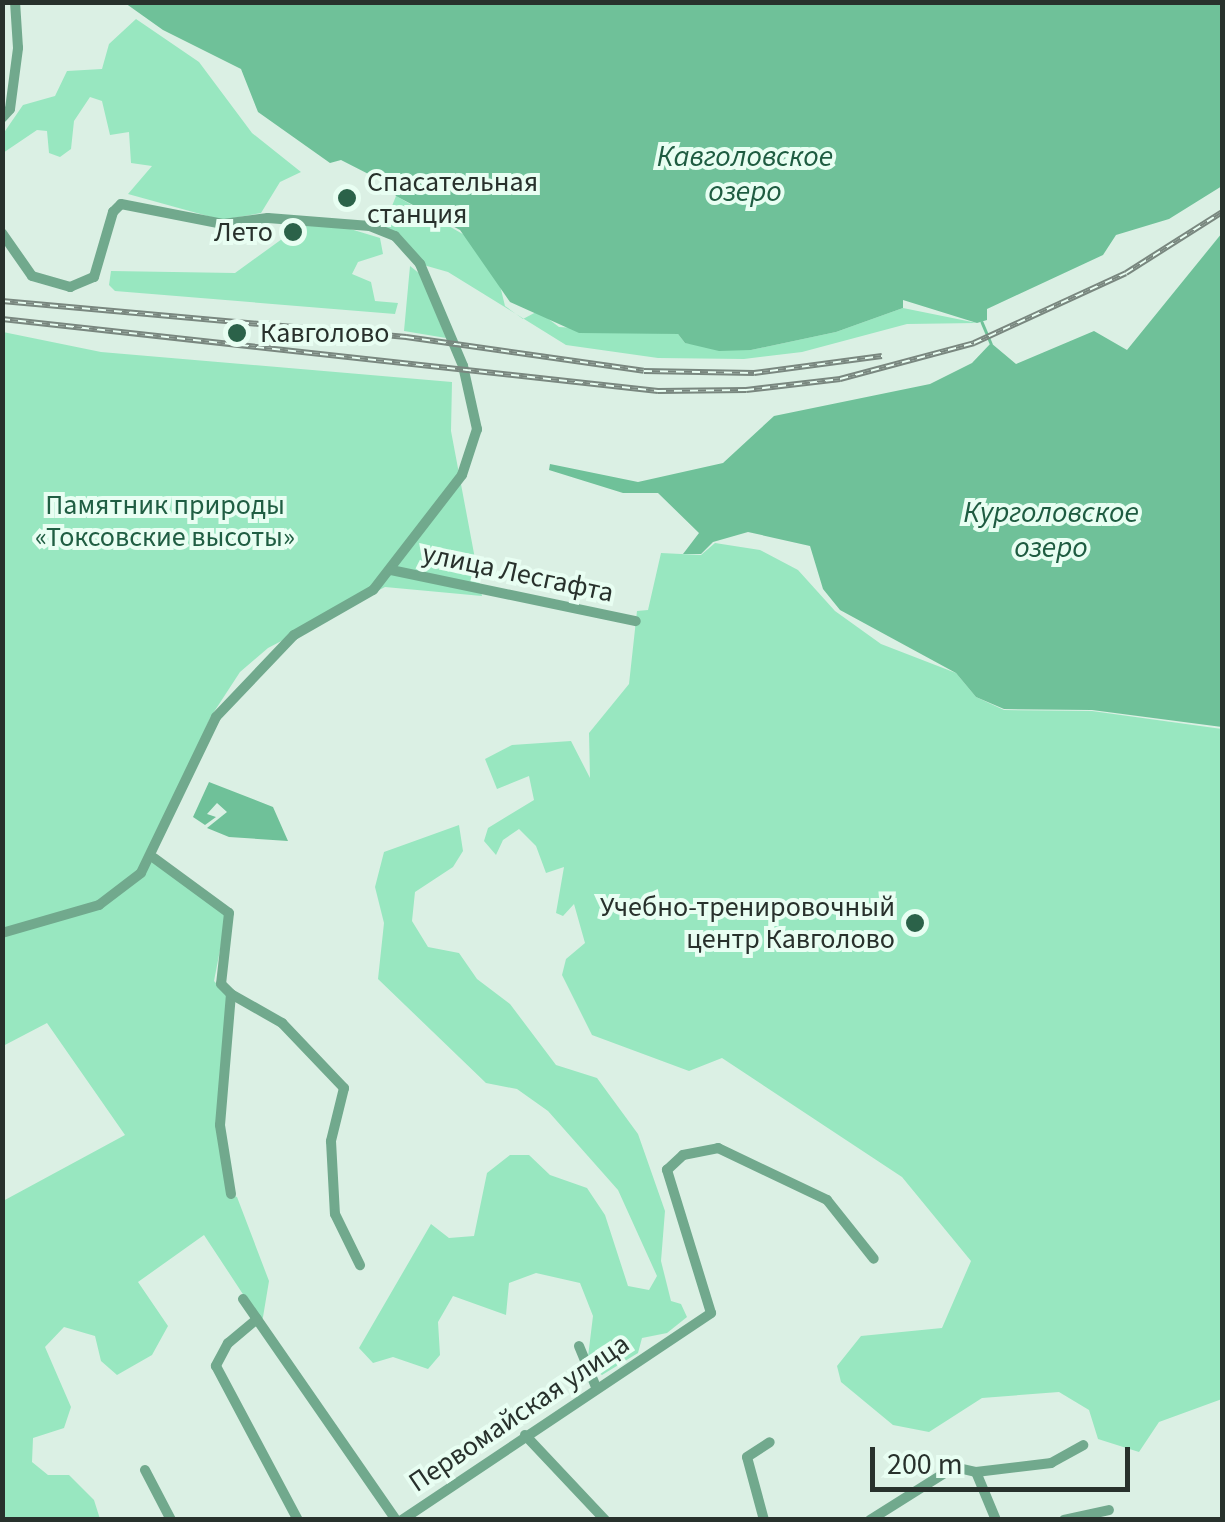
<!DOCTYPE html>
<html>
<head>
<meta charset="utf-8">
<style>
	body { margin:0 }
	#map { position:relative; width:1225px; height:1522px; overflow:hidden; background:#dbf0e4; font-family:"Source Sans 3",sans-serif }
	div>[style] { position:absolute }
	.green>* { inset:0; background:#98e7c0 }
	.water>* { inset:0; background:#6fc199 }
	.stream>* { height:2.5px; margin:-1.25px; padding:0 1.25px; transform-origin:1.25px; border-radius:1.25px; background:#6fc199 }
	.minor>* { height:10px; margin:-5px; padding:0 5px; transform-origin:5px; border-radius:5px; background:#71a98d }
	.rail>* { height:6px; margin-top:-3px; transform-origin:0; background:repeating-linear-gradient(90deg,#e8fef2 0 8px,#79877f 0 16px); box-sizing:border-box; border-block:2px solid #79877f }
	.dots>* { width:28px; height:28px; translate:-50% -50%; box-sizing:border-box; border:5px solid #e8fef2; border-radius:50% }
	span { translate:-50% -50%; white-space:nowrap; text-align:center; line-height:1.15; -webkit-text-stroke:8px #e8fef2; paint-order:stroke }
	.poi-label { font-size:28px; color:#28312c }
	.left { translate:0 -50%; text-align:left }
	.right { translate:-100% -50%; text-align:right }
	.park-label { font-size:28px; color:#205e43 }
	.street-label { font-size:28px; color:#28312c }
	.water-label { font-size:30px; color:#1e5c41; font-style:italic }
	.frame { position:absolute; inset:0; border:5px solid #28312c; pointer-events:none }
	.scale { position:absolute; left:870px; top:1447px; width:260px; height:45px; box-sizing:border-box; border:5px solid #28312c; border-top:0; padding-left:12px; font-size:30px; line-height:35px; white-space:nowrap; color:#28312c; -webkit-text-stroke:8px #e8fef2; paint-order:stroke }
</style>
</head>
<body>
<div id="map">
	<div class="green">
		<div style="clip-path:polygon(136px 19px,199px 62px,252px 133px,301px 172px,280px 182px,261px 213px,222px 220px,128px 194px,152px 166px,131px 163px,129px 132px,110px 135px,102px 101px,90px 97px,74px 121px,71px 149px,60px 157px,49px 153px,47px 131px,37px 130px,3px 153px,3px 134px,23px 105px,55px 96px,67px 71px,102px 69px,109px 44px)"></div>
		<div style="clip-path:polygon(396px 196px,468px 237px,498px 277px,505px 306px,523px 319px,538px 311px,559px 327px,678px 334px,685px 343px,751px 350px,836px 332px,903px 308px,977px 323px,907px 324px,802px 352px,744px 359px,658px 358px,566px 345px,448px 272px,420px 264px,382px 231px)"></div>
		<div style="clip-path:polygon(334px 224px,380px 238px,383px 254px,358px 262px,352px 274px,371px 282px,375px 301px,398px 303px,395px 314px,115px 291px,109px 285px,111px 271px,235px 273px,282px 239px,304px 239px,304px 226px)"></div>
		<div style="clip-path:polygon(410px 266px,420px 274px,446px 338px,404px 331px)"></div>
		<div style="clip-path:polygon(3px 332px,101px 352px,452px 382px,451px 431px,482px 596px,385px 587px,268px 648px,240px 672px,210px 718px,150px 856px,227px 914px,214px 981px,228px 996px,217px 1125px,230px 1194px,237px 1197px,269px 1281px,262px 1323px,204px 1235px,138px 1282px,168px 1326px,152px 1355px,117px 1375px,101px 1361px,95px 1336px,64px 1327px,45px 1347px,71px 1407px,64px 1428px,33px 1438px,32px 1462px,48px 1475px,69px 1475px,94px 1500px,100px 1519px,3px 1519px,3px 1201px,125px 1135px,47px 1023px,3px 1046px)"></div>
		<div style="clip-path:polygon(715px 543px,760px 550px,798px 570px,835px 611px,881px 644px,956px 673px,976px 697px,1004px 710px,1092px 711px,1222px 729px,1222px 1399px,1159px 1422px,1139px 1452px,1098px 1439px,1089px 1410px,1059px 1392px,982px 1398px,929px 1432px,893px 1425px,841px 1382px,837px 1366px,861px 1336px,942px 1328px,971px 1261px,902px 1177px,722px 1058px,689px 1071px,592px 1035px,562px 975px,566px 959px,585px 943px,574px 904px,563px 916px,556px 913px,564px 867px,546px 873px,536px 846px,519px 829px,503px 840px,496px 855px,484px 841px,488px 828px,534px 800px,529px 776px,497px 789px,485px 759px,512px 745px,571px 741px,590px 778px,589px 733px,629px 684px,637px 611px,648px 610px,661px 553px,701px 555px)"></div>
		<div style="clip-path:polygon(459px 825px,463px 851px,453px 867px,415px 892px,412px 921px,428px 947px,459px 953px,477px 979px,510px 1004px,556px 1065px,597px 1078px,638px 1134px,665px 1211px,661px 1261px,671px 1301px,681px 1304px,687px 1317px,667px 1333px,642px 1338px,638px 1353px,602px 1375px,587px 1365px,593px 1316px,580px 1283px,536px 1273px,509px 1283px,506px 1315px,453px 1296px,438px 1322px,440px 1355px,428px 1369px,393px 1357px,373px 1363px,359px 1348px,431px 1224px,449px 1238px,474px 1236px,487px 1173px,510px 1155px,529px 1155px,550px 1175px,587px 1188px,605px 1215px,628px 1286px,649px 1290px,657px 1276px,618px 1190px,548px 1111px,517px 1089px,486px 1083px,378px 979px,384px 923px,375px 887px,384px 852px)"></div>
	</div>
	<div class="water">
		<div style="clip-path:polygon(125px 3px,1222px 3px,1222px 186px,1169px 219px,1116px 235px,1103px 255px,987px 309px,987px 320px,977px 323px,903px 300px,903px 308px,836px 332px,751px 350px,719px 351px,685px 343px,678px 334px,579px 333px,510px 302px,460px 230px,396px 196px,388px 184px,341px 160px,330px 163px,258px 112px,241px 69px,163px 30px)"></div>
		<div style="clip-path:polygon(1222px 233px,1222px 727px,1092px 710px,1004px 709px,976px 697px,956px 673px,840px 610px,823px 589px,810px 546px,748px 532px,713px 542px,701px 554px,683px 554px,699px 533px,658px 493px,623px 493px,549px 470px,550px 464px,638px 482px,723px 463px,774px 416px,930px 384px,972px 363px,991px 343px,1016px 364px,1094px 331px,1127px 350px)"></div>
		<div style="clip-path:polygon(209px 782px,273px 807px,288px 841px,229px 837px,207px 828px,227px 812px,217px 803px,207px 814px,216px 817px,205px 825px,193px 817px)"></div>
	</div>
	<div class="stream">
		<div style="left:982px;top:322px;width:23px;rotate:67deg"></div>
	</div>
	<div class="minor">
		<div style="left:2px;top:118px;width:12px;rotate:-48deg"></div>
		<div style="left:10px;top:109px;width:62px;rotate:-82.5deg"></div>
		<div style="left:18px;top:48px;width:46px;rotate:-93.7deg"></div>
		<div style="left:2px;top:233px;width:52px;rotate:55.1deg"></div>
		<div style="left:32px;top:276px;width:40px;rotate:16deg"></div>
		<div style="left:70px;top:287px;width:26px;rotate:-23deg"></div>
		<div style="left:94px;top:277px;width:68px;rotate:-73.7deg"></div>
		<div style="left:113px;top:212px;width:11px;rotate:-45deg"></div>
		<div style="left:121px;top:204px;width:104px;rotate:11.1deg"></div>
		<div style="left:223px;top:224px;width:45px;rotate:-7.6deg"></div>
		<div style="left:268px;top:218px;width:102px;rotate:4.5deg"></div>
		<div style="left:370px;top:226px;width:27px;rotate:22deg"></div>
		<div style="left:395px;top:236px;width:38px;rotate:48deg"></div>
		<div style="left:420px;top:264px;width:111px;rotate:67.1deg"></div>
		<div style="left:463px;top:366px;width:65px;rotate:77.5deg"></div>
		<div style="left:477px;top:429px;width:48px;rotate:108.1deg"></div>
		<div style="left:462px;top:475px;width:145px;rotate:127.7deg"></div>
		<div style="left:373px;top:590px;width:91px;rotate:150.3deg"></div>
		<div style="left:294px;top:635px;width:113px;rotate:133.6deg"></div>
		<div style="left:216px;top:717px;width:173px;rotate:115.7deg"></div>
		<div style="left:141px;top:873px;width:53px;rotate:142.7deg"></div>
		<div style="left:99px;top:905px;width:101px;rotate:163.9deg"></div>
		<div style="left:391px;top:570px;width:250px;rotate:11.8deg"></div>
		<div style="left:154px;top:858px;width:93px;rotate:36.3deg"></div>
		<div style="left:229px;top:913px;width:71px;rotate:96.4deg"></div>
		<div style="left:221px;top:984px;width:14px;rotate:45deg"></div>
		<div style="left:231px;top:1194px;width:70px;rotate:-99.1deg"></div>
		<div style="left:220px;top:1125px;width:131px;rotate:-85.2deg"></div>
		<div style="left:231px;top:994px;width:59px;rotate:29.6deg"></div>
		<div style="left:282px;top:1023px;width:90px;rotate:46.4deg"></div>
		<div style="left:344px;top:1088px;width:55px;rotate:103.8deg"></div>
		<div style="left:331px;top:1141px;width:73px;rotate:86.9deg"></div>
		<div style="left:335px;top:1214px;width:57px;rotate:63.9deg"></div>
		<div style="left:243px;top:1299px;width:269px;rotate:55.3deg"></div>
		<div style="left:257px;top:1319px;width:38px;rotate:140deg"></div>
		<div style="left:228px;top:1343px;width:26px;rotate:118deg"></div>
		<div style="left:216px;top:1366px;width:174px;rotate:62deg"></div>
		<div style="left:579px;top:1346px;width:44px;rotate:67.5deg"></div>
		<div style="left:525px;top:1435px;width:117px;rotate:46.7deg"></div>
		<div style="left:145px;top:1470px;width:56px;rotate:62.5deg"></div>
		<div style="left:976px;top:1472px;width:76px;rotate:-6.8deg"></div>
		<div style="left:1051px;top:1463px;width:37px;rotate:-29deg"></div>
		<div style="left:402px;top:1520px;width:372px;rotate:-33.8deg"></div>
		<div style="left:711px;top:1313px;width:150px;rotate:-107.1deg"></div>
		<div style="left:667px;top:1170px;width:22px;rotate:-43deg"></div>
		<div style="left:683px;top:1155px;width:36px;rotate:-11deg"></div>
		<div style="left:718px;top:1148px;width:121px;rotate:25.5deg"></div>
		<div style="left:827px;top:1200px;width:75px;rotate:51.5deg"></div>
		<div style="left:764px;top:1520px;width:65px;rotate:-105.1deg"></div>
		<div style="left:747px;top:1457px;width:27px;rotate:-33deg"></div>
		<div style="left:870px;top:1520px;width:99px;rotate:-32.2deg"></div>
		<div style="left:954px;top:1467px;width:23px;rotate:13deg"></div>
		<div style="left:976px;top:1472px;width:52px;rotate:67.4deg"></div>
		<div style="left:1064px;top:1520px;width:46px;rotate:-12.5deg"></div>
	</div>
	<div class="rail">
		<div style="left:2px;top:301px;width:406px;rotate:5.1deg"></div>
		<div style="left:406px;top:337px;width:240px;rotate:8.1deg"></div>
		<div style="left:644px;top:371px;width:110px;rotate:1deg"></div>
		<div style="left:754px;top:373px;width:129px;rotate:-7.6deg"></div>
		<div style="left:2px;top:319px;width:660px;rotate:6.26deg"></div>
		<div style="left:658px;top:391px;width:88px;rotate:-0.7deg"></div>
		<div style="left:746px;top:390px;width:95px;rotate:-6.7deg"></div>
		<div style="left:840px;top:379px;width:139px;rotate:-15deg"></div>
		<div style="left:974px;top:343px;width:167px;rotate:-24.7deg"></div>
		<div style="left:1126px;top:273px;width:114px;rotate:-32.4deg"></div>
	</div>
	<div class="dots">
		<div style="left:347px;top:198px;background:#2b6249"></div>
		<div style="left:293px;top:232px;background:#2b6249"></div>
		<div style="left:237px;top:333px;background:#2b6249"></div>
		<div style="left:915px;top:923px;background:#2b6249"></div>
	</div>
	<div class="poi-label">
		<span class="left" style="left:367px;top:198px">Спасательная<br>станция</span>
		<span class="right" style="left:273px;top:232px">Лето</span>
		<span class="left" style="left:260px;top:333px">Кавголово</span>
		<span class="right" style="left:895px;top:923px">Учебно-тренировочный<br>центр Кавголово</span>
	</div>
	<div class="park-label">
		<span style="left:165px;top:521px">Памятник природы<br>«Токсовские высоты»</span>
	</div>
	<div class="street-label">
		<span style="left:518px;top:573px;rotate:12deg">улица Лесгафта</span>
		<span style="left:519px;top:1413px;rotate:-34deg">Первомайская улица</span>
	</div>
	<div class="water-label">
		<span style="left:745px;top:174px">Кавголовское<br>озеро</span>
		<span style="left:1051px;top:530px">Курголовское<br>озеро</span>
	</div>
	<div class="frame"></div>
	<div class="scale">200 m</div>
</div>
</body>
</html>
